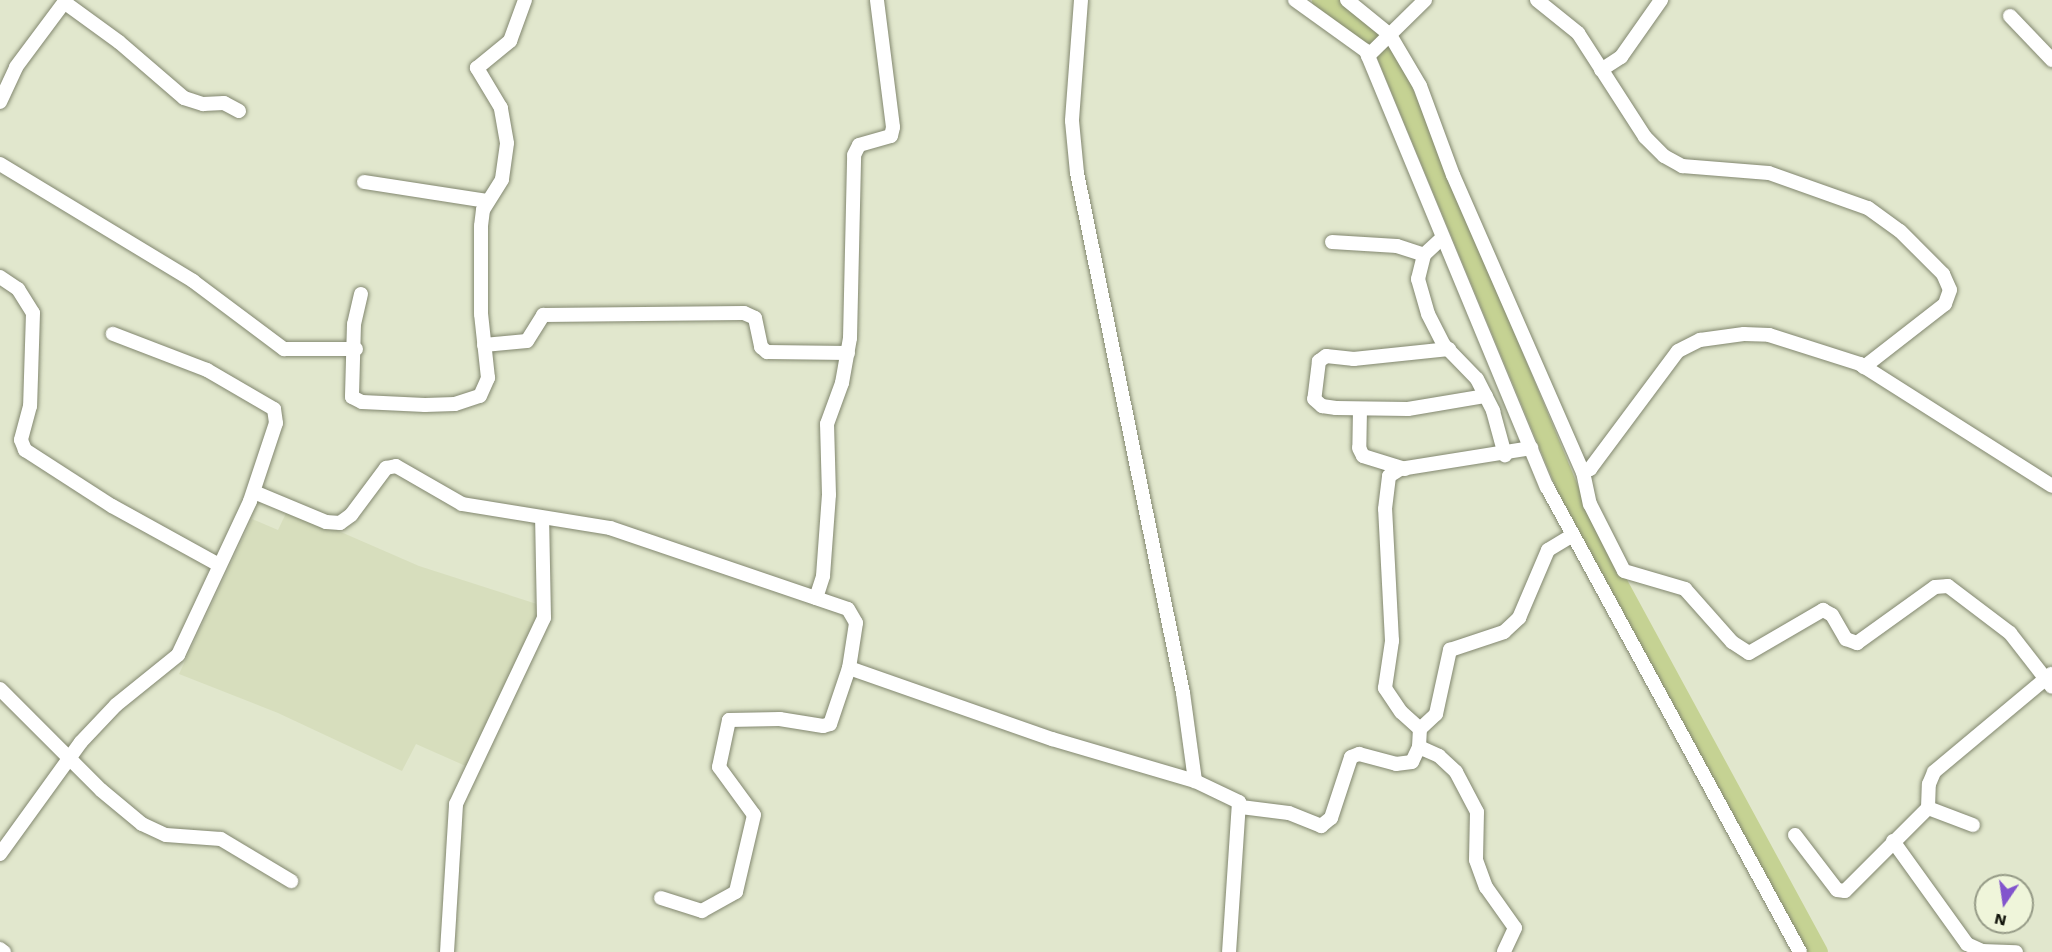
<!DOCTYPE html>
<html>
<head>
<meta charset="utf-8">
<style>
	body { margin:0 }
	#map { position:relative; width:2052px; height:952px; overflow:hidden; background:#e1e7cd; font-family:"Work Sans",sans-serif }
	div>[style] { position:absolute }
	.built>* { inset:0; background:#d7debd }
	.river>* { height:21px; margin:-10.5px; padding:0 10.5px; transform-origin:10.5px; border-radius:10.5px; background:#c5d293 }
	.roads { filter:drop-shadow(0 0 2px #82876f) drop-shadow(0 0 2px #82876f) }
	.minor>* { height:14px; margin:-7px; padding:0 7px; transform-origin:7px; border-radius:7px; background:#fff }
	span { translate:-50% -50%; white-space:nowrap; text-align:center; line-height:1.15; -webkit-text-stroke:4.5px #eff5da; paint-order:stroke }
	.north { position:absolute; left:1974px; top:874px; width:60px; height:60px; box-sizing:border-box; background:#eff5da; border:2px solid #969b87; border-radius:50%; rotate:193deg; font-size:16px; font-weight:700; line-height:24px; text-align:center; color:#11130a }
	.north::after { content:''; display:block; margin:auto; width:21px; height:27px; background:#8254cd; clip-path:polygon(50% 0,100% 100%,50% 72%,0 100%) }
</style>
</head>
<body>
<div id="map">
	<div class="built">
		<div style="clip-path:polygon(288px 509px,419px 566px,543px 606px,468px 767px,416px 744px,402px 771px,278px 713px,179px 674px,252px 519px,278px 530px)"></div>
	</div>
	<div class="river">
		<div style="left:1322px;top:0;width:59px;rotate:36.1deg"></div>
		<div style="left:1387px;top:55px;width:491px;rotate:67.4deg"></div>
		<div style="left:1576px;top:508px;width:505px;rotate:61.51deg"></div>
	</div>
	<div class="roads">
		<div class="minor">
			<div style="left:1081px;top:0;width:121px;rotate:94.3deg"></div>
			<div style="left:1072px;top:121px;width:52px;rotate:84.5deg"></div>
			<div style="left:1077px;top:173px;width:531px;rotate:78.48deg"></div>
			<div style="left:1183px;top:693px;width:89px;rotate:82.2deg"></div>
			<div style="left:1295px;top:0;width:87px;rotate:35.7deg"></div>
			<div style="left:1366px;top:51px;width:472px;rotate:67.5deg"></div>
			<div style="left:1547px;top:487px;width:529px;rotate:61.45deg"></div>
			<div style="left:1347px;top:0;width:55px;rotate:39.1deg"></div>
			<div style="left:1390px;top:35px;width:59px;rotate:59.5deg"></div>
			<div style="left:1420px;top:86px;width:95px;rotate:69.7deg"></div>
			<div style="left:1453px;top:175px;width:324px;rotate:66.4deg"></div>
			<div style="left:1583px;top:472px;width:33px;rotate:78deg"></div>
			<div style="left:1590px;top:504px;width:75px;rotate:63.1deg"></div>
			<div style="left:1624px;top:571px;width:64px;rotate:16.4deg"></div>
			<div style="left:1685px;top:589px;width:71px;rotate:48.4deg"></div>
			<div style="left:1732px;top:642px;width:20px;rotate:33deg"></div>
			<div style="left:1749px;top:653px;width:86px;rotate:-30.2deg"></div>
			<div style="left:1823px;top:610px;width:10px;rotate:29deg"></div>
			<div style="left:1832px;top:615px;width:28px;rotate:60deg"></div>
			<div style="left:1846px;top:639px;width:12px;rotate:20deg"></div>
			<div style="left:1857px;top:643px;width:96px;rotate:-35.7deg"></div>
			<div style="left:1935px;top:587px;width:13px;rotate:-4deg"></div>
			<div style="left:1948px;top:586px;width:78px;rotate:37.2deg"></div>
			<div style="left:2010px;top:633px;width:68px;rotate:52.1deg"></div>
			<div style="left:1537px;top:0;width:53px;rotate:38.8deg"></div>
			<div style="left:1578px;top:33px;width:124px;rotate:57.2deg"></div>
			<div style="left:1645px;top:137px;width:27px;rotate:45deg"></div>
			<div style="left:1664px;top:156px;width:21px;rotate:29deg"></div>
			<div style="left:1682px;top:166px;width:87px;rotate:4.6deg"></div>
			<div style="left:1769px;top:173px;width:105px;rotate:19.5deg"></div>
			<div style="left:1868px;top:208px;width:39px;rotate:36deg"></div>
			<div style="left:1900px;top:231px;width:61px;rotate:45deg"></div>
			<div style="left:1943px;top:274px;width:17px;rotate:66deg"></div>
			<div style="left:1950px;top:290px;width:15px;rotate:110deg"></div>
			<div style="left:1945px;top:304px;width:103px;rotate:142.1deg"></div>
			<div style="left:64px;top:2px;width:68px;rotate:36deg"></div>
			<div style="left:119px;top:42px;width:86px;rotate:40.7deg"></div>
			<div style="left:184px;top:98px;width:20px;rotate:18deg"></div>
			<div style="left:203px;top:104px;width:21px;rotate:-3deg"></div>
			<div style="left:224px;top:103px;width:17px;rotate:28deg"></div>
			<div style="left:2010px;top:16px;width:61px;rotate:46.3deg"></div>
			<div style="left:1368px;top:56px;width:80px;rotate:-44.5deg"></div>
			<div style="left:1601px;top:70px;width:24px;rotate:-33deg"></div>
			<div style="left:1621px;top:57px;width:70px;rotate:-54.9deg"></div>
			<div style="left:0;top:102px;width:38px;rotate:-65deg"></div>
			<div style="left:16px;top:67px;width:84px;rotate:-53.3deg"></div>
			<div style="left:0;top:164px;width:226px;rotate:31.2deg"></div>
			<div style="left:193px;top:281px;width:114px;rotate:36.8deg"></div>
			<div style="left:284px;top:349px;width:72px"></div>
			<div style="left:364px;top:182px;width:124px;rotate:8.8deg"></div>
			<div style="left:1441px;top:239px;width:23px;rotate:137deg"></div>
			<div style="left:1424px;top:255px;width:25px;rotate:104deg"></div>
			<div style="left:1418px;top:279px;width:36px;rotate:74deg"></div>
			<div style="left:1428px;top:314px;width:35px;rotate:63deg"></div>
			<div style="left:1444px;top:345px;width:47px;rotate:45.9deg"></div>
			<div style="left:1477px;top:379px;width:36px;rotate:63deg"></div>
			<div style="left:1493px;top:411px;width:46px;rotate:74.7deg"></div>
			<div style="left:1332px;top:242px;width:65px;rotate:3.5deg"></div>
			<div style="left:1397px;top:246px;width:28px;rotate:18deg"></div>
			<div style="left:0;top:277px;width:22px;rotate:34deg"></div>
			<div style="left:18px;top:289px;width:28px;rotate:58deg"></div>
			<div style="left:33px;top:313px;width:93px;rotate:91.8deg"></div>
			<div style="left:30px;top:406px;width:35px;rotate:105deg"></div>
			<div style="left:21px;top:440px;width:11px;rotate:68deg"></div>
			<div style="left:25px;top:450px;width:103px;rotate:32.8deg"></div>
			<div style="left:112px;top:506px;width:122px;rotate:28.9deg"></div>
			<div style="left:361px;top:294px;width:31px;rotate:103deg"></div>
			<div style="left:354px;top:324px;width:73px;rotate:91.6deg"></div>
			<div style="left:352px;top:397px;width:11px;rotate:27deg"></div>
			<div style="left:362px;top:402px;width:63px;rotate:2.7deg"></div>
			<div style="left:425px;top:405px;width:30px;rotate:-2deg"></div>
			<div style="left:455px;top:404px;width:26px;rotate:-18deg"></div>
			<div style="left:480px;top:396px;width:20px;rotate:-66deg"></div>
			<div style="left:488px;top:378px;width:64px;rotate:-96.2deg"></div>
			<div style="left:481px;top:314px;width:88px;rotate:-90deg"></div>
			<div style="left:481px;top:226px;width:16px;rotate:-83deg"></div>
			<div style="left:483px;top:210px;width:36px;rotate:-58deg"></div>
			<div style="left:502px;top:179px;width:36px;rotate:-82deg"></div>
			<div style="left:507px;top:143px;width:36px;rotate:-100deg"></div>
			<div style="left:501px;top:108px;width:47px;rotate:-121deg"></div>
			<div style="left:477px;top:68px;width:43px;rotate:-39.3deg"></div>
			<div style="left:510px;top:41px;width:44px;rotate:-69.9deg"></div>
			<div style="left:484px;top:345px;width:43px;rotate:-5.3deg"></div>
			<div style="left:527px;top:341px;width:31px;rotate:-58deg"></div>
			<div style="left:543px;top:315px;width:201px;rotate:-0.6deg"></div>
			<div style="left:744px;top:313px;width:12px;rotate:24deg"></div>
			<div style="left:755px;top:318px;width:30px;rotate:78deg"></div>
			<div style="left:761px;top:347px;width:8px;rotate:40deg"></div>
			<div style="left:767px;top:352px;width:81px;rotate:0.7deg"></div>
			<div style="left:1449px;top:349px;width:96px;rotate:174deg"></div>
			<div style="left:1354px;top:359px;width:28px;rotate:-174deg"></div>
			<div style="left:1326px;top:356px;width:9px;rotate:144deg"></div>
			<div style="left:1319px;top:361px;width:38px;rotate:97deg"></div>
			<div style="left:1314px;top:399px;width:11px;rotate:41deg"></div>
			<div style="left:1322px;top:406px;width:14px;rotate:8deg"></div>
			<div style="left:1336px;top:408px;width:72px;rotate:0.8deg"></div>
			<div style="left:1408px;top:409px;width:79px;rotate:-9.5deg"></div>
			<div style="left:1360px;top:409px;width:39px;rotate:91deg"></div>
			<div style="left:1359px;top:448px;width:9px;rotate:63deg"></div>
			<div style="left:1363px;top:456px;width:44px;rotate:17.2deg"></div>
			<div style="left:1583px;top:472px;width:8px;rotate:-23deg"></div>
			<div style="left:1590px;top:469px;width:147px;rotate:-53.3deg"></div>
			<div style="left:1678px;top:351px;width:25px;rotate:-27deg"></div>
			<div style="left:1700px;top:340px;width:44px;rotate:-7.8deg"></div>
			<div style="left:1744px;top:334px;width:25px;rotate:2deg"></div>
			<div style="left:1769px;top:335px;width:96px;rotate:17.7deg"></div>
			<div style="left:1860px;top:364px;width:227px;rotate:32.4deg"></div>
			<div style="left:254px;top:492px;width:78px;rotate:22.6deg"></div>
			<div style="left:326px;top:522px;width:14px;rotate:4deg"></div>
			<div style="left:340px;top:523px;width:14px;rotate:-36deg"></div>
			<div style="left:351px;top:515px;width:59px;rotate:-53.3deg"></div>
			<div style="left:386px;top:468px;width:10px;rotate:-11deg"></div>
			<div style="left:396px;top:466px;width:76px;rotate:29.9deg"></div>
			<div style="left:462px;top:504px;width:150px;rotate:9.2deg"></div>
			<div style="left:610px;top:528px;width:251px;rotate:18.8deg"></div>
			<div style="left:848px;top:609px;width:16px;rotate:60deg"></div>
			<div style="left:856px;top:623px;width:46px;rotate:98.8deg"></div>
			<div style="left:849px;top:668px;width:59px;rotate:108.7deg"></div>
			<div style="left:830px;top:724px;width:7px;rotate:164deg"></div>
			<div style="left:823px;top:726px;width:44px;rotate:-170.8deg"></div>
			<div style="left:780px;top:719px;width:51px;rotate:178.9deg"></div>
			<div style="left:729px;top:720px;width:48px;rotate:102deg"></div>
			<div style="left:719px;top:767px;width:59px;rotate:53.9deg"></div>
			<div style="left:754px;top:815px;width:79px;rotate:103.2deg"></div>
			<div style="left:736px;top:892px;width:39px;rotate:151deg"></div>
			<div style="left:702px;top:911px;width:43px;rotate:-162.4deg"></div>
			<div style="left:816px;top:598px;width:23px;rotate:-72deg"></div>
			<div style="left:823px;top:576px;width:81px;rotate:-85.8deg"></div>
			<div style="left:829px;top:495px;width:71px;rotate:-91.6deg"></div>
			<div style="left:827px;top:424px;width:44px;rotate:-69.9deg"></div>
			<div style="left:842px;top:383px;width:46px;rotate:-79.9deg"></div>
			<div style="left:850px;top:338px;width:183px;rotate:-88.7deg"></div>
			<div style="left:854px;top:155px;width:11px;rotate:-63deg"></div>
			<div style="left:859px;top:145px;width:33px;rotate:-16deg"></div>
			<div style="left:891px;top:136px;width:9px;rotate:-77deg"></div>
			<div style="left:893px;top:127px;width:128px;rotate:-97.2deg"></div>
			<div style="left:849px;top:668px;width:215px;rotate:19.3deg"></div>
			<div style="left:1052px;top:739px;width:149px;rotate:16.4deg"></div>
			<div style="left:1195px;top:781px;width:49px;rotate:25.5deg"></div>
			<div style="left:1239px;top:802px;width:150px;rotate:93.8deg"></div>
			<div style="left:0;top:689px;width:143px;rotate:45deg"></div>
			<div style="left:101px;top:790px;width:53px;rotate:39.7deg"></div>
			<div style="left:142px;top:824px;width:26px;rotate:25deg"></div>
			<div style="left:166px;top:835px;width:55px;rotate:4.2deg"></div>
			<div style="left:221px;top:839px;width:82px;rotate:31deg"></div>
			<div style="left:1420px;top:729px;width:22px;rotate:-43deg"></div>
			<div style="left:1436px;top:714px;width:66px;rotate:-77.7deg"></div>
			<div style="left:1450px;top:650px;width:57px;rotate:-18.4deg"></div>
			<div style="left:1504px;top:632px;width:21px;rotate:-43deg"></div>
			<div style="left:1519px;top:618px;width:74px;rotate:-66.9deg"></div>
			<div style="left:1548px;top:550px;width:29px;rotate:-31deg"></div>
			<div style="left:1419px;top:747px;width:22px;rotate:24deg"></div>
			<div style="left:1439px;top:756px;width:23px;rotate:43deg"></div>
			<div style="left:1456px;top:772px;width:45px;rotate:62.3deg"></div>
			<div style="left:1477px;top:812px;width:48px;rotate:91.2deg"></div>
			<div style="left:1476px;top:860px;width:29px;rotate:70deg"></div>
			<div style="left:1486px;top:887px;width:50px;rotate:54.7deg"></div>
			<div style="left:1515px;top:928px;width:26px;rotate:115deg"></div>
			<div style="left:1241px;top:807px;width:48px;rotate:7.1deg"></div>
			<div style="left:1289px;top:813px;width:35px;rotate:22deg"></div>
			<div style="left:1321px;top:826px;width:13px;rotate:-39deg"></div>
			<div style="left:1331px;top:818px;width:64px;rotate:-71.8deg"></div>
			<div style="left:1351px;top:757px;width:9px;rotate:-21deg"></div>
			<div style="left:1359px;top:754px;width:38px;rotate:15deg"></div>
			<div style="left:1396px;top:764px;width:16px;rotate:-7deg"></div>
			<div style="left:1412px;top:762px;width:17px;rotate:-65deg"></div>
			<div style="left:1419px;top:747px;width:18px;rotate:-87deg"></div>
			<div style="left:1420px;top:729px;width:25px;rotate:-138deg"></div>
			<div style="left:1401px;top:712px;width:29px;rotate:-124deg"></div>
			<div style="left:1385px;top:688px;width:48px;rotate:-81.5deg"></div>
			<div style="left:1392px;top:641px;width:132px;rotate:-93deg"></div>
			<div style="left:1385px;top:509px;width:33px;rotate:-83deg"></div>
			<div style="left:1389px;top:476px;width:13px;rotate:-32deg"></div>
			<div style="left:1400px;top:469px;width:133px;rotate:-9.1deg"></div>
			<div style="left:1928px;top:808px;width:48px;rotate:20.7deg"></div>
			<div style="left:1795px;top:835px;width:69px;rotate:52.6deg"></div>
			<div style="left:1837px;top:890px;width:8px;rotate:7deg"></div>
			<div style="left:1845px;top:891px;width:117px;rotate:-45deg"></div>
			<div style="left:1928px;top:808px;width:24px;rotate:-88deg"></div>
			<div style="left:1929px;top:784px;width:13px;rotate:-67deg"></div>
			<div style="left:1934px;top:772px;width:153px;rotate:-39.9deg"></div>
			<div style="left:1893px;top:841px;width:127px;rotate:54.3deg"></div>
			<div style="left:1967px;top:944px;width:17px;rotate:25deg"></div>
			<div style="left:1982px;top:951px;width:34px;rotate:2deg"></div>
			<div style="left:0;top:854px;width:138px;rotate:-54.1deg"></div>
			<div style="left:81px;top:742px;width:51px;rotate:-46.6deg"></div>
			<div style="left:116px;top:705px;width:80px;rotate:-38.9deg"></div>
			<div style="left:178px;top:655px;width:170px;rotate:-64.9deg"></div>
			<div style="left:250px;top:501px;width:82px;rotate:-71.6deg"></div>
			<div style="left:276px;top:423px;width:14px;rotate:-98deg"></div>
			<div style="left:274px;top:409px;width:78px;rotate:-149.8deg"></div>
			<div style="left:207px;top:370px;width:101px;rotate:-159deg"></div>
			<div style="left:0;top:949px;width:5px;rotate:37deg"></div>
			<div style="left:447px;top:952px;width:148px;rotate:-86.5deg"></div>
			<div style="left:456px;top:804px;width:206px;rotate:-64.7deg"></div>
			<div style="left:544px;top:618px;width:100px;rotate:-91.1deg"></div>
		</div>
	</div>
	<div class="north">N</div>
</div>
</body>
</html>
